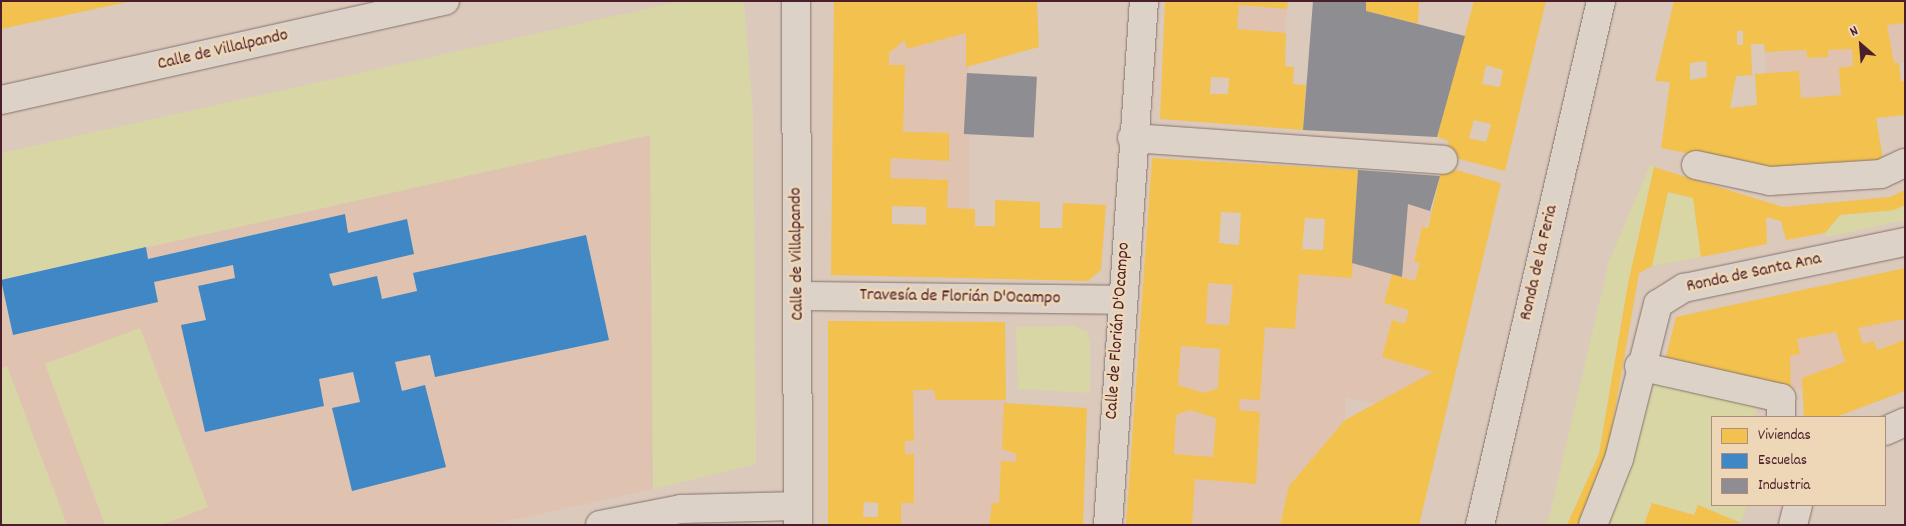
<!DOCTYPE html>
<html>
<head>
<meta charset="utf-8">
<style>
	body { margin:0 }
	#map { position:relative; width:1906px; height:526px; overflow:hidden; background:#dbc9bb; font-family:Dekko,sans-serif }
	div>[style] { position:absolute }
	.built>* { inset:0; background:#e0c2b1; transform-origin:0 0 }
	.green>* { inset:0; background:#d8d6a5 }
	.homes>* { inset:0; background:#f2c14e }
	.schools>* { inset:0; background:#3f88c5 }
	.industry>* { inset:0; background:#8d8d92; transform-origin:0 0 }
	.roads { filter:drop-shadow(0 0 1px #84736f) drop-shadow(0 0 1px #84736f) }
	.pedestrian>* { height:28px; margin:-14px; padding:0 14px; transform-origin:14px; border-radius:14px; background:#dcd2c7 }
	.minor>* { height:28px; margin:-14px; padding:0 14px; transform-origin:14px; border-radius:14px; background:#dcd2c7 }
	.secondary>* { height:28px; margin:-14px; padding:0 14px; transform-origin:14px; border-radius:14px; background:#dcd2c7 }
	span { translate:-50% -50%; white-space:nowrap; text-align:center; line-height:1.15; -webkit-text-stroke:5px #eed7b7; paint-order:stroke }
	.street-label { font-size:18px; color:#4a1f2b }
	.frame { position:absolute; inset:0; border:2px solid #4a1f2b; pointer-events:none }
	.legend { position:absolute; left:1711px; top:416px; width:175px; height:90px; box-sizing:border-box; background:#eed7b7; border:1px solid #ac8d7f; margin:0; padding:6px 9px; list-style:none; font-size:15px; color:#4a1f2b }
	.legend li { display:flex; align-items:center; gap:10px; height:25px }
	.legend b { width:25px; border:1px solid #ac8d7f }
	.north { position:absolute; left:1836px; top:20px; width:50px; height:50px; -webkit-text-stroke:4px #eed7b7; paint-order:stroke; rotate:333deg; font-size:14px; font-weight:700; line-height:20px; text-align:center; color:#4a1f2b }
	.north::after { content:''; display:block; margin:auto; width:18px; height:22px; background:#4a1f2b; clip-path:polygon(50% 0,100% 100%,50% 72%,0 100%) }
</style>
</head>
<body>
<div id="map">
	<div class="built">
		<div style="left:1239px;top:5px;width:48px;height:24px;rotate:5deg"></div>
		<div style="clip-path:polygon(1905px 23px,1905px 62px,1894px 63px,1887px 25px)"></div>
		<div style="clip-path:polygon(966px 33px,970px 88px,969px 209px,947px 208px,890px 178px,891px 158px,948px 161px,949px 134px,903px 132px,905px 65px,889px 65px,889px 53px,905px 40px,908px 49px)"></div>
		<div style="clip-path:polygon(1852px 49px,1853px 66px,1839px 68px,1841px 95px,1801px 98px,1799px 71px,1766px 74px,1765px 52px,1806px 50px,1807px 58px,1828px 57px,1828px 50px)"></div>
		<div style="clip-path:polygon(651px 135px,653px 489px,489px 525px,1px 525px,1px 280px)"></div>
		<div style="clip-path:polygon(1408px 204px,1432px 211px,1414px 261px,1420px 263px,1415px 281px,1402px 277px)"></div>
		<div style="clip-path:polygon(1352px 263px,1392px 274px,1384px 303px,1409px 310px,1405px 324px,1392px 320px,1382px 357px,1433px 372px,1375px 404px,1346px 397px,1345px 420px,1289px 486px,1280px 525px,1192px 525px,1195px 479px,1256px 484px,1260px 412px,1239px 410px,1240px 399px,1260px 399px,1265px 327px,1295px 328px,1299px 274px)"></div>
		<div style="left:1208px;top:283px;width:25px;height:41px;rotate:5deg"></div>
		<div style="clip-path:polygon(1905px 319px,1905px 340px,1877px 350px,1874px 341px,1863px 344px,1858px 328px)"></div>
		<div style="clip-path:polygon(1836px 332px,1845px 362px,1803px 390px,1791px 388px,1790px 356px,1797px 339px)"></div>
		<div style="clip-path:polygon(1181px 346px,1220px 349px,1218px 388px,1204px 393px,1178px 385px)"></div>
		<div style="clip-path:polygon(913px 390px,934px 390px,936px 400px,1006px 400px,1002px 449px,1016px 454px,1016px 462px,1001px 461px,999px 504px,992px 504px,989px 525px,901px 525px,901px 503px,914px 503px,914px 454px,905px 454px,905px 441px,914px 441px)"></div>
		<div style="clip-path:polygon(1190px 410px,1216px 418px,1213px 457px,1174px 454px,1176px 415px)"></div>
	</div>
	<div class="green">
		<div style="clip-path:polygon(682px 1px,744px 1px,753px 113px,756px 464px,653px 489px,650px 135px,1px 280px,1px 153px)"></div>
		<div style="clip-path:polygon(1650px 165px,1654px 167px,1628px 284px,1599px 454px,1567px 525px,1537px 525px,1548px 522px,1609px 261px)"></div>
		<div style="clip-path:polygon(1668px 192px,1693px 198px,1701px 257px,1652px 266px)"></div>
		<div style="clip-path:polygon(1905px 205px,1905px 220px,1827px 237px,1825px 233px,1840px 215px,1894px 210px)"></div>
		<div style="clip-path:polygon(1074px 326px,1087px 332px,1090px 341px,1090px 393px,1018px 389px,1016px 327px)"></div>
		<div style="clip-path:polygon(140px 328px,208px 507px,162px 525px,105px 525px,45px 364px)"></div>
		<div style="clip-path:polygon(7px 366px,67px 525px,1px 525px,1px 368px)"></div>
		<div style="clip-path:polygon(1657px 377px,1757px 401px,1756px 417px,1712px 417px,1712px 505px,1747px 505px,1741px 523px,1698px 505px,1694px 515px,1652px 503px,1644px 525px,1609px 525px)"></div>
	</div>
	<div class="homes">
		<div style="clip-path:polygon(1px 1px,127px 1px,128px 2px,1px 29px)"></div>
		<div style="clip-path:polygon(evenodd,834px 1px,1037px 1px,1039px 47px,966px 67px,966px 33px,907px 49px,905px 40px,889px 53px,889px 65px,905px 65px,903px 132px,949px 133px,949px 161px,891px 158px,890px 178px,948px 180px,947px 208px,975px 209px,975px 226px,995px 226px,995px 200px,1040px 202px,1040px 228px,1062px 228px,1063px 203px,1106px 205px,1101px 270px,1088px 281px,831px 275px,834px 1px,892px 206px,926px 207px,926px 225px,892px 224px,892px 206px)"></div>
		<div style="clip-path:polygon(evenodd,1165px 1px,1288px 1px,1287px 9px,1239px 5px,1237px 29px,1286px 33px,1285px 66px,1294px 67px,1293px 84px,1306px 85px,1303px 130px,1160px 119px,1165px 1px,1211px 77px,1229px 78px,1228px 94px,1210px 94px,1211px 77px)"></div>
		<div style="clip-path:polygon(1366px 1px,1419px 1px,1418px 24px,1366px 11px)"></div>
		<div style="clip-path:polygon(evenodd,1474px 1px,1546px 1px,1505px 171px,1444px 155px,1449px 141px,1437px 137px,1474px 1px,1486px 65px,1503px 70px,1500px 87px,1482px 84px,1486px 65px,1474px 1px,1474px 120px,1491px 124px,1486px 142px,1469px 138px,1474px 120px)"></div>
		<div style="clip-path:polygon(evenodd,1674px 1px,1905px 1px,1905px 23px,1887px 25px,1894px 63px,1899px 63px,1901px 81px,1905px 81px,1905px 115px,1876px 118px,1884px 165px,1771px 170px,1661px 148px,1670px 82px,1655px 81px,1674px 1px,1737px 31px,1743px 31px,1743px 45px,1737px 45px,1737px 31px,1674px 1px,1751px 44px,1764px 44px,1765px 52px,1806px 50px,1807px 58px,1828px 57px,1828px 50px,1852px 49px,1853px 66px,1839px 68px,1841px 95px,1819px 97px,1801px 98px,1799px 71px,1755px 74px,1757px 105px,1730px 108px,1736px 76px,1752px 75px,1751px 44px,1674px 1px,1706px 61px,1707px 77px,1690px 80px,1690px 63px,1706px 61px)"></div>
		<div style="clip-path:polygon(evenodd,1152px 158px,1358px 170px,1352px 278px,1299px 274px,1295px 329px,1265px 327px,1260px 400px,1240px 399px,1239px 410px,1260px 412px,1256px 484px,1195px 479px,1192px 525px,1126px 525px,1152px 158px,1221px 212px,1241px 213px,1239px 245px,1219px 243px,1221px 212px,1152px 158px,1305px 218px,1325px 219px,1323px 250px,1302px 249px,1305px 218px,1152px 158px,1208px 283px,1233px 285px,1229px 325px,1206px 324px,1208px 283px,1152px 158px,1181px 346px,1220px 349px,1218px 388px,1204px 393px,1178px 385px,1181px 346px,1152px 158px,1190px 410px,1216px 418px,1213px 457px,1174px 454px,1176px 415px,1190px 410px)"></div>
		<div style="clip-path:polygon(1442px 166px,1501px 183px,1419px 525px,1280px 525px,1289px 486px,1345px 420px,1433px 372px,1382px 357px,1392px 320px,1405px 324px,1409px 310px,1384px 303px,1392px 274px,1415px 281px,1420px 263px,1414px 262px,1422px 227px,1428px 228px)"></div>
		<div style="clip-path:polygon(1654px 167px,1783px 207px,1890px 197px,1905px 190px,1905px 205px,1894px 210px,1840px 215px,1825px 233px,1786px 240px,1781px 221px,1766px 217px,1767px 244px,1701px 257px,1693px 198px,1668px 192px,1652px 266px,1639px 273px,1607px 456px,1577px 525px,1567px 525px,1599px 454px,1628px 284px)"></div>
		<div style="clip-path:polygon(1905px 268px,1905px 319px,1858px 328px,1863px 344px,1874px 341px,1877px 350px,1905px 340px,1905px 391px,1836px 417px,1804px 417px,1802px 378px,1845px 362px,1836px 332px,1797px 339px,1800px 354px,1790px 356px,1791px 388px,1664px 365px,1676px 317px)"></div>
		<div style="clip-path:polygon(evenodd,828px 321px,1005px 322px,1006px 400px,936px 400px,934px 390px,913px 390px,914px 441px,905px 441px,905px 454px,914px 454px,914px 503px,901px 503px,901px 525px,828px 525px,828px 321px,864px 502px,878px 503px,878px 517px,863px 517px,864px 502px)"></div>
		<div style="clip-path:polygon(1004px 403px,1087px 408px,1083px 525px,989px 525px,992px 503px,999px 504px,1001px 461px,1016px 462px,1016px 454px,1002px 449px)"></div>
		<div style="clip-path:polygon(1652px 503px,1694px 515px,1698px 505px,1741px 523px,1644px 525px)"></div>
	</div>
	<div class="schools">
		<div style="clip-path:polygon(345px 214px,348px 233px,407px 219px,414px 254px,329px 274px,333px 286px,377px 276px,382px 299px,417px 291px,413px 273px,586px 235px,609px 340px,435px 377px,430px 355px,395px 362px,402px 391px,425px 385px,446px 467px,352px 491px,332px 408px,360px 402px,353px 372px,319px 379px,324px 406px,205px 432px,181px 325px,206px 320px,198px 286px,235px 278px,233px 265px,154px 282px,158px 302px,13px 335px,1px 280px,146px 247px,148px 259px)"></div>
	</div>
	<div class="industry">
		<div style="clip-path:polygon(1313px 1px,1366px 1px,1366px 11px,1465px 36px,1437px 137px,1303px 130px)"></div>
		<div style="left:967px;top:73px;width:70px;height:61px;rotate:3deg"></div>
		<div style="clip-path:polygon(1358px 170px,1440px 176px,1430px 211px,1408px 204px,1402px 277px,1352px 263px)"></div>
	</div>
	<div class="roads">
		<div class="pedestrian">
			<div style="left:1696px;top:165px;width:76px;rotate:12.2deg"></div>
			<div style="left:1770px;top:181px;width:111px;rotate:-3.6deg"></div>
			<div style="left:1881px;top:174px;width:26px;rotate:-25deg"></div>
			<div style="left:1639px;top:366px;width:146px;rotate:12.7deg"></div>
			<div style="left:1781px;top:398px;width:19px;rotate:90deg"></div>
		</div>
		<div class="minor">
			<div style="left:796px;top:1px;width:524px;rotate:89.78deg"></div>
			<div style="left:1px;top:100px;width:455px;rotate:-12.6deg"></div>
			<div style="left:1132px;top:138px;width:312px;rotate:4deg"></div>
			<div style="left:799px;top:296px;width:322px;rotate:0.7deg"></div>
			<div style="left:1885px;top:431px;width:22px;rotate:-24deg"></div>
			<div style="left:600px;top:525px;width:83px;rotate:-11.2deg"></div>
			<div style="left:681px;top:509px;width:117px;rotate:-1.5deg"></div>
			<div style="left:1108px;top:525px;width:525px;rotate:-86.07deg"></div>
			<div style="left:1593px;top:525px;width:71px;rotate:-68.5deg"></div>
			<div style="left:1619px;top:459px;width:160px;rotate:-75.9deg"></div>
			<div style="left:1658px;top:304px;width:31px;rotate:-32deg"></div>
			<div style="left:1684px;top:288px;width:226px;rotate:-11.8deg"></div>
			<div style="left:1793px;top:525px;width:21px;rotate:-76deg"></div>
		</div>
		<div class="secondary">
			<div style="left:1480px;top:525px;width:538px;rotate:-77deg"></div>
		</div>
	</div>
	<div class="street-label">
		<span style="left:223px;top:51px;rotate:-13deg">Calle de Villalpando</span>
		<span style="left:798px;top:254px;rotate:-91deg">Calle de Villalpando</span>
		<span style="left:1540px;top:263px;rotate:-77deg">Ronda de la Feria</span>
		<span style="left:1754px;top:274px;rotate:-12deg">Ronda de Santa Ana</span>
		<span style="left:960px;top:298px;rotate:1deg">Travesía de Florián D'Ocampo</span>
		<span style="left:1119px;top:331px;rotate:-86deg">Calle de Florián D'Ocampo</span>
	</div>
	<div class="frame"></div>
	<ul class="legend">
	<li><b style="height:14px;background:#f2c14e"></b>Viviendas</li>
	<li><b style="height:14px;background:#3f88c5"></b>Escuelas</li>
	<li><b style="height:14px;background:#8d8d92"></b>Industria</li>
	</ul>
	<div class="north">N</div>
</div>
</body>
</html>
